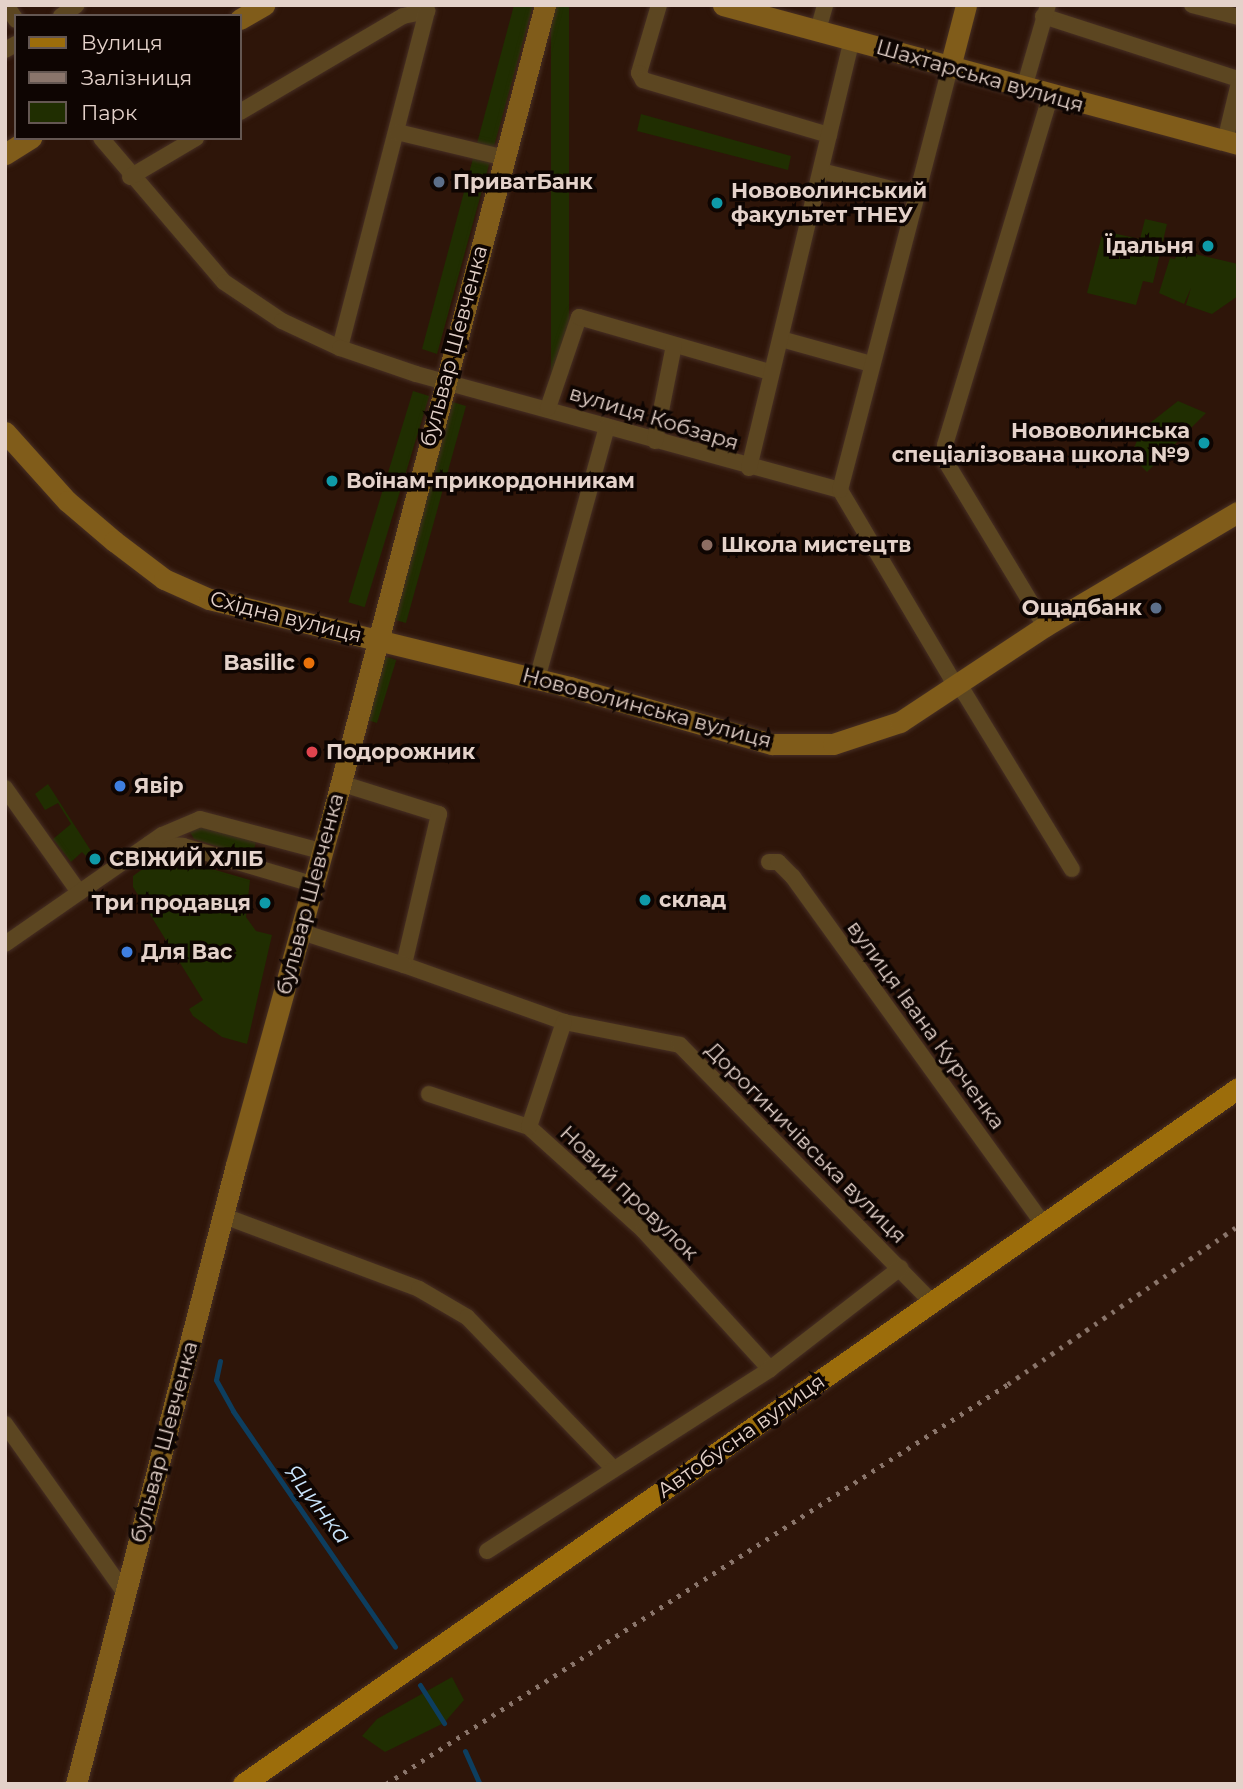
<!DOCTYPE html>
<html>
<head>
<meta charset="utf-8">
<style>
	body { margin:0 }
	#map { position:relative; width:1243px; height:1789px; overflow:hidden; background:#2e1509; font-family:Montserrat,sans-serif }
	div>[style] { position:absolute }
	.green>* { inset:0; background:#202e01; transform-origin:0 0 }
	.stream>* { height:5px; margin:-2.5px; padding:0 2.5px; transform-origin:2.5px; border-radius:2.5px; background:#0d3e5f }
	.roads { filter:drop-shadow(0 0 2px #472f24) drop-shadow(0 0 2px #472f24) }
	.street>* { height:16px; margin:-8px; padding:0 8px; transform-origin:8px; border-radius:8px; background:#5c4621 }
	.secondary>* { height:21px; margin:-10.5px; padding:0 10.5px; transform-origin:10.5px; border-radius:10.5px; background:#805c1a }
	.primary>* { height:21px; margin:-10.5px; padding:0 10.5px; transform-origin:10.5px; border-radius:10.5px; background:#9c6d0b }
	.rail>* { height:5px; margin-top:-2.5px; transform-origin:0; background:repeating-linear-gradient(90deg,#8a756b 0 3.5px,transparent 0 10.5px) }
	.dots>* { width:19px; height:19px; translate:-50% -50%; box-sizing:border-box; border:4px solid #0e0502; border-radius:50% }
	span { translate:-50% -50%; white-space:nowrap; text-align:center; line-height:1.15; -webkit-text-stroke:7px #0e0502; paint-order:stroke }
	.street-label { font-size:21px; color:#e4d2ca }
	.poi-label { font-size:21px; color:#e4d2ca; font-weight:700 }
	.left { translate:0 -50%; text-align:left }
	.right { translate:-100% -50%; text-align:right }
	.water-label { font-size:23px; color:#cae5fc; font-style:italic }
	.frame { position:absolute; inset:0; border:7px solid #e4d2ca; pointer-events:none }
	.legend { position:absolute; left:14px; top:14px; width:228px; height:126px; box-sizing:border-box; background:#0e0502; border:2px solid #645752; margin:0; padding:9px 12px; list-style:none; font-size:21px; color:#e4d2ca }
	.legend li { display:flex; align-items:center; gap:14px; height:35px }
	.legend b { width:35px; border:2px solid #645752 }
</style>
</head>
<body>
<div id="map">
	<div class="green">
		<div style="clip-path:polygon(514px 5px,533px 5px,437px 354px,422px 349px)"></div>
		<div style="left:551px;top:5px;width:18px;height:369px"></div>
		<div style="clip-path:polygon(641px 114px,791px 156px,788px 170px,637px 131px)"></div>
		<div style="clip-path:polygon(1145px 219px,1167px 224px,1153px 283px,1143px 281px,1136px 305px,1087px 293px,1103px 231px,1140px 239px)"></div>
		<div style="clip-path:polygon(1178px 250px,1238px 264px,1238px 296px,1212px 314px,1186px 305px,1191px 288px,1184px 304px,1159px 293px,1170px 258px,1175px 259px)"></div>
		<div style="left:413px;top:391px;width:17px;height:221px;rotate:17deg"></div>
		<div style="clip-path:polygon(449px 401px,466px 406px,406px 623px,385px 617px)"></div>
		<div style="clip-path:polygon(1178px 401px,1206px 413px,1147px 472px,1131px 456px,1141px 430px)"></div>
		<div style="left:380px;top:655px;width:17px;height:66px;rotate:17deg"></div>
		<div style="clip-path:polygon(48px 784px,93px 854px,88px 858px,82px 852px,71px 862px,53px 839px,71px 824px,58px 803px,45px 810px,35px 794px)"></div>
		<div style="clip-path:polygon(195px 824px,257px 838px,252px 858px,194px 839px,190px 832px)"></div>
		<div style="clip-path:polygon(188px 862px,250px 880px,246px 917px,256px 931px,272px 935px,247px 1044px,222px 1037px,193px 1016px,189px 1009px,203px 1000px,133px 887px,133px 876px,151px 863px)"></div>
		<div style="clip-path:polygon(452px 1677px,464px 1700px,444px 1723px,385px 1752px,362px 1736px,377px 1719px)"></div>
	</div>
	<div class="stream">
		<div style="left:220px;top:1361px;width:19px;rotate:102deg"></div>
		<div style="left:216px;top:1380px;width:35px;rotate:61deg"></div>
		<div style="left:233px;top:1411px;width:286px;rotate:55.5deg"></div>
		<div style="left:420px;top:1685px;width:45px;rotate:57.7deg"></div>
		<div style="left:465px;top:1751px;width:36px;rotate:66deg"></div>
	</div>
	<div class="roads">
		<div class="street">
			<div style="left:6px;top:5px;width:18px;rotate:56deg"></div>
			<div style="left:659px;top:5px;width:71px;rotate:106.4deg"></div>
			<div style="left:639px;top:73px;width:8px;rotate:60deg"></div>
			<div style="left:643px;top:80px;width:194px;rotate:16.5deg"></div>
			<div style="left:1192px;top:5px;width:48px;rotate:14.6deg"></div>
			<div style="left:61px;top:16px;width:19px;rotate:-35deg"></div>
			<div style="left:1043px;top:16px;width:205px;rotate:17.9deg"></div>
			<div style="left:818px;top:30px;width:26px;rotate:-74deg"></div>
			<div style="left:5px;top:50px;width:13px;rotate:-29deg"></div>
			<div style="left:1024px;top:88px;width:86px;rotate:-73.9deg"></div>
			<div style="left:240px;top:112px;width:189px;rotate:-30.5deg"></div>
			<div style="left:403px;top:16px;width:25px;rotate:-12deg"></div>
			<div style="left:427px;top:11px;width:348px;rotate:104.5deg"></div>
			<div style="left:397px;top:132px;width:111px;rotate:13.5deg"></div>
			<div style="left:101px;top:138px;width:189px;rotate:49.5deg"></div>
			<div style="left:224px;top:282px;width:70px;rotate:33.9deg"></div>
			<div style="left:282px;top:321px;width:64px;rotate:25deg"></div>
			<div style="left:340px;top:348px;width:80px;rotate:18.9deg"></div>
			<div style="left:416px;top:374px;width:440px;rotate:15.3deg"></div>
			<div style="left:840px;top:490px;width:218px;rotate:59.4deg"></div>
			<div style="left:951px;top:678px;width:21px;rotate:49deg"></div>
			<div style="left:965px;top:694px;width:205px;rotate:58.6deg"></div>
			<div style="left:1225px;top:141px;width:56px;rotate:-76.5deg"></div>
			<div style="left:821px;top:171px;width:97px;rotate:14.3deg"></div>
			<div style="left:130px;top:177px;width:77px;rotate:-30.6deg"></div>
			<div style="left:781px;top:339px;width:93px;rotate:15.5deg"></div>
			<div style="left:548px;top:408px;width:96px;rotate:-71.2deg"></div>
			<div style="left:579px;top:317px;width:198px;rotate:16.1deg"></div>
			<div style="left:655px;top:441px;width:98px;rotate:-78.8deg"></div>
			<div style="left:749px;top:468px;width:440px;rotate:-76.5deg"></div>
			<div style="left:840px;top:490px;width:437px;rotate:-75.4deg"></div>
			<div style="left:1045px;top:626px;width:192px;rotate:-121.1deg"></div>
			<div style="left:946px;top:462px;width:17px;rotate:-93deg"></div>
			<div style="left:945px;top:445px;width:366px;rotate:-73.2deg"></div>
			<div style="left:537px;top:679px;width:262px;rotate:-74.5deg"></div>
			<div style="left:340px;top:783px;width:104px;rotate:17.4deg"></div>
			<div style="left:439px;top:814px;width:155px;rotate:103.1deg"></div>
			<div style="left:404px;top:965px;width:170px;rotate:19.6deg"></div>
			<div style="left:564px;top:1022px;width:118px;rotate:11.2deg"></div>
			<div style="left:680px;top:1045px;width:359px;rotate:45.6deg"></div>
			<div style="left:5px;top:788px;width:128px;rotate:54.6deg"></div>
			<div style="left:149px;top:844px;width:34px;rotate:3deg"></div>
			<div style="left:183px;top:846px;width:134px;rotate:16.4deg"></div>
			<div style="left:769px;top:862px;width:9px"></div>
			<div style="left:778px;top:862px;width:21px;rotate:45deg"></div>
			<div style="left:793px;top:877px;width:427px;rotate:54.2deg"></div>
			<div style="left:299px;top:931px;width:110px;rotate:17.9deg"></div>
			<div style="left:5px;top:944px;width:191px;rotate:-34.8deg"></div>
			<div style="left:162px;top:835px;width:41px;rotate:-22.8deg"></div>
			<div style="left:200px;top:819px;width:125px;rotate:14.8deg"></div>
			<div style="left:429px;top:1094px;width:105px;rotate:18.3deg"></div>
			<div style="left:529px;top:1127px;width:155px;rotate:42.1deg"></div>
			<div style="left:644px;top:1231px;width:187px;rotate:47.6deg"></div>
			<div style="left:529px;top:1127px;width:111px;rotate:-71.6deg"></div>
			<div style="left:224px;top:1216px;width:208px;rotate:20.5deg"></div>
			<div style="left:419px;top:1289px;width:56px;rotate:30.3deg"></div>
			<div style="left:467px;top:1317px;width:211px;rotate:46deg"></div>
			<div style="left:5px;top:1424px;width:207px;rotate:54.6deg"></div>
			<div style="left:487px;top:1551px;width:336px;rotate:-32.7deg"></div>
			<div style="left:770px;top:1369px;width:165px;rotate:-37.8deg"></div>
		</div>
		<div class="secondary">
			<div style="left:723px;top:5px;width:533px;rotate:15.1deg"></div>
			<div style="left:240px;top:19px;width:28px;rotate:-30deg"></div>
			<div style="left:950px;top:67px;width:64px;rotate:-75.5deg"></div>
			<div style="left:5px;top:154px;width:31px;rotate:-32deg"></div>
			<div style="left:5px;top:432px;width:93px;rotate:48.1deg"></div>
			<div style="left:67px;top:501px;width:62px;rotate:40.4deg"></div>
			<div style="left:114px;top:541px;width:63px;rotate:37.2deg"></div>
			<div style="left:164px;top:579px;width:49px;rotate:24deg"></div>
			<div style="left:209px;top:599px;width:372px;rotate:13.7deg"></div>
			<div style="left:570px;top:687px;width:210px;rotate:15.8deg"></div>
			<div style="left:772px;top:744px;width:61px"></div>
			<div style="left:833px;top:744px;width:71px;rotate:-18.2deg"></div>
			<div style="left:900px;top:722px;width:174px;rotate:-33.5deg"></div>
			<div style="left:1045px;top:626px;width:224px;rotate:-30.6deg"></div>
			<div style="left:76px;top:1784px;width:639px;rotate:-75.51deg"></div>
			<div style="left:236px;top:1165px;width:350px;rotate:-74.6deg"></div>
			<div style="left:329px;top:828px;width:851px;rotate:-75.29deg"></div>
		</div>
		<div class="primary">
			<div style="left:243px;top:1784px;width:1214px;rotate:-34.97deg"></div>
		</div>
	</div>
	<div class="rail">
		<div style="left:386px;top:1784px;width:740px;rotate:-32.74deg"></div>
		<div style="left:1008px;top:1384px;width:279px;rotate:-34.5deg"></div>
	</div>
	<div class="dots">
		<div style="left:439px;top:182px;background:#5c6f8a"></div>
		<div style="left:717px;top:203px;background:#0f9aa8"></div>
		<div style="left:1208px;top:246px;background:#0f9aa8"></div>
		<div style="left:1204px;top:443px;background:#0f9aa8"></div>
		<div style="left:332px;top:481px;background:#0f9aa8"></div>
		<div style="left:707px;top:545px;background:#8d6e63"></div>
		<div style="left:1156px;top:608px;background:#5c6f8a"></div>
		<div style="left:309px;top:663px;background:#e8710a"></div>
		<div style="left:312px;top:752px;background:#e0444e"></div>
		<div style="left:120px;top:786px;background:#3f7fe0"></div>
		<div style="left:95px;top:859px;background:#0f9aa8"></div>
		<div style="left:645px;top:900px;background:#0f9aa8"></div>
		<div style="left:265px;top:903px;background:#0f9aa8"></div>
		<div style="left:127px;top:952px;background:#3f7fe0"></div>
	</div>
	<div class="street-label">
		<span style="left:980px;top:76px;rotate:16deg">Шахтарська вулиця</span>
		<span style="left:454px;top:346px;rotate:-75deg">бульвар Шевченка</span>
		<span style="left:654px;top:418px;rotate:17deg">вулиця Кобзаря</span>
		<span style="left:286px;top:617px;rotate:14deg">Східна вулиця</span>
		<span style="left:647px;top:708px;rotate:15deg">Нововолинська вулиця</span>
		<span style="left:310px;top:894px;rotate:-75deg">бульвар Шевченка</span>
		<span style="left:926px;top:1025px;rotate:54deg">вулиця Івана Курченка</span>
		<span style="left:806px;top:1143px;rotate:45deg">Дорогиничівська вулиця</span>
		<span style="left:629px;top:1193px;rotate:44deg">Новий провулок</span>
		<span style="left:741px;top:1436px;rotate:-35deg">Автобусна вулиця</span>
		<span style="left:164px;top:1442px;rotate:-75deg">бульвар Шевченка</span>
	</div>
	<div class="poi-label">
		<span class="left" style="left:453px;top:182px">ПриватБанк</span>
		<span class="left" style="left:731px;top:203px">Нововолинський<br>факультет ТНЕУ</span>
		<span class="right" style="left:1194px;top:246px">Їдальня</span>
		<span class="right" style="left:1190px;top:443px">Нововолинська<br>спеціалізована школа №9</span>
		<span class="left" style="left:346px;top:481px">Воїнам-прикордонникам</span>
		<span class="left" style="left:721px;top:545px">Школа мистецтв</span>
		<span class="right" style="left:1142px;top:608px">Ощадбанк</span>
		<span class="right" style="left:295px;top:663px">Basilic</span>
		<span class="left" style="left:326px;top:752px">Подорожник</span>
		<span class="left" style="left:134px;top:786px">Явір</span>
		<span class="left" style="left:109px;top:859px">СВІЖИЙ ХЛІБ</span>
		<span class="left" style="left:659px;top:900px">склад</span>
		<span class="right" style="left:251px;top:903px">Три продавця</span>
		<span class="left" style="left:141px;top:952px">Для Вас</span>
	</div>
	<div class="water-label">
		<span style="left:318px;top:1504px;rotate:53deg">Яцинка</span>
	</div>
	<div class="frame"></div>
	<ul class="legend">
	<li><b style="height:9px;background:#9c6d0b"></b>Вулиця</li>
	<li><b style="height:9px;background:#8a756b"></b>Залізниця</li>
	<li><b style="height:19px;background:#202e01"></b>Парк</li>
	</ul>
</div>
</body>
</html>
